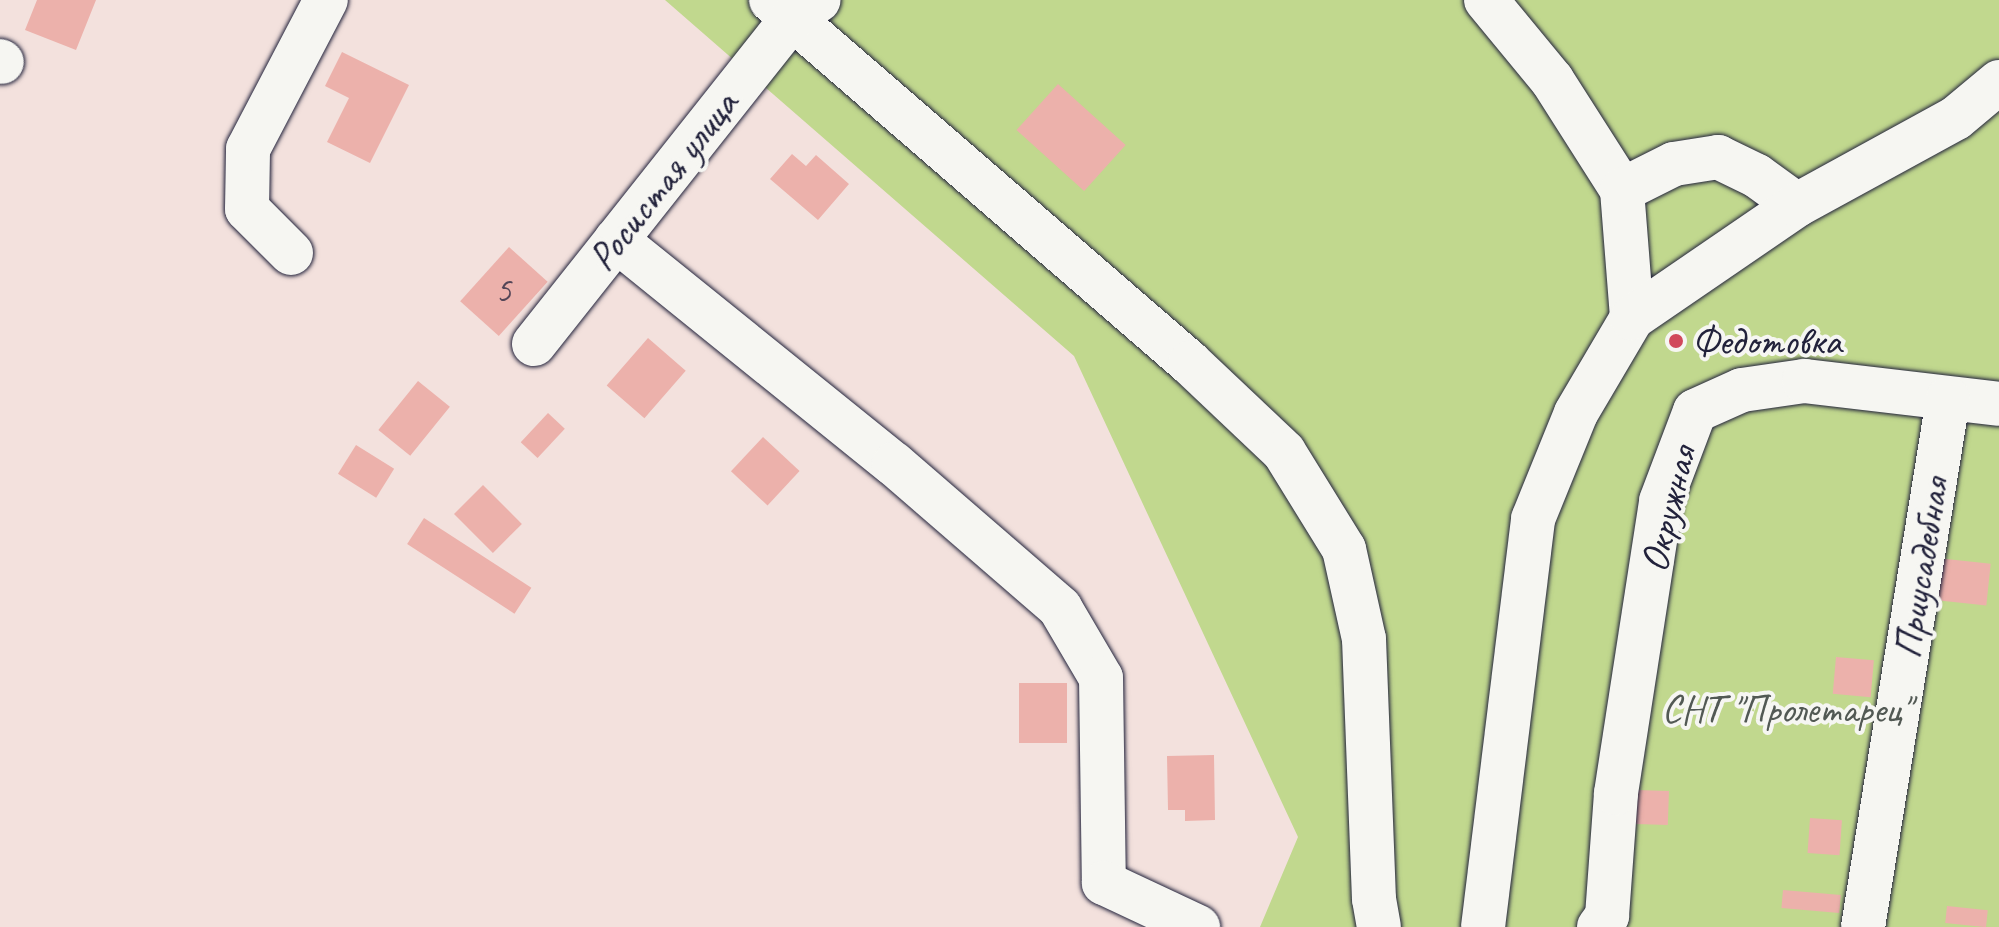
<!DOCTYPE html>
<html>
<head>
<meta charset="utf-8">
<style>
	body { margin:0 }
	#map { position:relative; width:1999px; height:927px; overflow:hidden; background:#f3e1dd; font-family:Caveat,sans-serif }
	div>[style] { position:absolute }
	.green>* { inset:0; background:#c1d88e }
	.building>* { inset:0; background:#ecb1ab; transform-origin:0 0 }
	.roads { filter:drop-shadow(0 0 2px #22223b) drop-shadow(0 0 2px #22223b) }
	.minor>* { height:44px; margin:-22px; padding:0 22px; transform-origin:22px; border-radius:22px; background:#f6f6f2 }
	.dots>* { width:22px; height:22px; translate:-50% -50%; box-sizing:border-box; border:4px solid #f6f6f2; border-radius:50% }
	span { translate:-50% -50%; white-space:nowrap; text-align:center; line-height:1.15; -webkit-text-stroke:8px #f6f6f2; paint-order:stroke }
	.number-label { font-size:36px; color:#544657 }
	.number-label span { -webkit-text-stroke-width:0 }
	.street-label { font-size:40px; color:#22223b }
	.poi-label { font-size:40px; color:#22223b }
	.left { translate:0 -50%; text-align:left }
	.park-label { font-size:40px; color:#525954 }
</style>
</head>
<body>
<div id="map">
	<div class="green">
		<div style="clip-path:polygon(665px 0,1999px 0,1999px 927px,1260px 927px,1298px 837px,1074px 356px)"></div>
	</div>
	<div class="building">
		<div style="clip-path:polygon(37px 0,96px 0,76px 50px,25px 30px)"></div>
		<div style="clip-path:polygon(342px 52px,409px 85px,370px 163px,327px 142px,349px 98px,325px 86px)"></div>
		<div style="left:1058px;top:84px;width:91px;height:62px;rotate:42deg"></div>
		<div style="clip-path:polygon(792px 154px,806px 166px,816px 155px,849px 184px,818px 220px,770px 179px)"></div>
		<div style="left:509px;top:247px;width:52px;height:73px;rotate:42deg"></div>
		<div style="left:648px;top:338px;width:50px;height:63px;rotate:41deg"></div>
		<div style="left:418px;top:381px;width:41px;height:63px;rotate:39deg"></div>
		<div style="left:548px;top:413px;width:23px;height:40px;rotate:43deg"></div>
		<div style="left:763px;top:437px;width:50px;height:47px;rotate:43deg"></div>
		<div style="left:356px;top:445px;width:45px;height:34px;rotate:32deg"></div>
		<div style="left:483px;top:485px;width:55px;height:41px;rotate:45deg"></div>
		<div style="left:424px;top:518px;width:128px;height:31px;rotate:33deg"></div>
		<div style="left:1937px;top:558px;width:54px;height:42px;rotate:6deg"></div>
		<div style="left:1836px;top:657px;width:38px;height:37px;rotate:5deg"></div>
		<div style="left:1019px;top:683px;width:48px;height:60px"></div>
		<div style="clip-path:polygon(1214px 755px,1215px 820px,1185px 821px,1185px 810px,1168px 810px,1167px 756px)"></div>
		<div style="left:1637px;top:790px;width:32px;height:34px;rotate:2deg"></div>
		<div style="left:1810px;top:818px;width:32px;height:35px;rotate:4deg"></div>
		<div style="left:1783px;top:890px;width:58px;height:18px;rotate:5deg"></div>
		<div style="left:1947px;top:906px;width:41px;height:17px;rotate:6deg"></div>
	</div>
	<div class="roads">
		<div class="minor">
			<div style="left:771px;top:0;width:554px;rotate:40.9deg"></div>
			<div style="left:1190px;top:363px;width:129px;rotate:43.4deg"></div>
			<div style="left:1284px;top:452px;width:114px;rotate:58.3deg"></div>
			<div style="left:1344px;top:549px;width:92px;rotate:77.5deg"></div>
			<div style="left:1364px;top:639px;width:260px;rotate:87.8deg"></div>
			<div style="left:1374px;top:899px;width:28px;rotate:80deg"></div>
			<div style="left:1486px;top:0;width:104px;rotate:50.5deg"></div>
			<div style="left:1552px;top:80px;width:130px;rotate:57.5deg"></div>
			<div style="left:1622px;top:190px;width:128px;rotate:85.5deg"></div>
			<div style="left:0;top:61px;width:2px;rotate:27deg"></div>
			<div style="left:1622px;top:190px;width:58px;rotate:-26.6deg"></div>
			<div style="left:1674px;top:164px;width:45px;rotate:-9deg"></div>
			<div style="left:1718px;top:157px;width:43px;rotate:26deg"></div>
			<div style="left:1757px;top:176px;width:49px;rotate:35.9deg"></div>
			<div style="left:616px;top:240px;width:357px;rotate:38.9deg"></div>
			<div style="left:894px;top:464px;width:220px;rotate:40.9deg"></div>
			<div style="left:1060px;top:608px;width:81px;rotate:59.6deg"></div>
			<div style="left:1101px;top:678px;width:205px;rotate:89.2deg"></div>
			<div style="left:1104px;top:883px;width:104px;rotate:25.1deg"></div>
			<div style="left:291px;top:253px;width:62px;rotate:-135deg"></div>
			<div style="left:247px;top:209px;width:60px;rotate:-89deg"></div>
			<div style="left:248px;top:149px;width:168px;rotate:-62.4deg"></div>
			<div style="left:534px;top:344px;width:416px;rotate:-51.6deg"></div>
			<div style="left:792px;top:18px;width:32px;rotate:-34deg"></div>
			<div style="left:1483px;top:927px;width:411px;rotate:-83deg"></div>
			<div style="left:1533px;top:519px;width:114px;rotate:-67.9deg"></div>
			<div style="left:1576px;top:413px;width:110px;rotate:-59.5deg"></div>
			<div style="left:1632px;top:318px;width:200px;rotate:-34.4deg"></div>
			<div style="left:1797px;top:205px;width:181px;rotate:-28.7deg"></div>
			<div style="left:1956px;top:118px;width:56px;rotate:-39.9deg"></div>
			<div style="left:1599px;top:927px;width:14px;rotate:-54deg"></div>
			<div style="left:1607px;top:916px;width:123px;rotate:-85.8deg"></div>
			<div style="left:1616px;top:793px;width:295px;rotate:-81.2deg"></div>
			<div style="left:1661px;top:501px;width:96px;rotate:-69.3deg"></div>
			<div style="left:1695px;top:411px;width:51px;rotate:-24.1deg"></div>
			<div style="left:1742px;top:390px;width:63px;rotate:-8.3deg"></div>
			<div style="left:1804px;top:381px;width:196px;rotate:6.7deg"></div>
			<div style="left:1863px;top:927px;width:535px;rotate:-80.85deg"></div>
		</div>
	</div>
	<div class="dots">
		<div style="left:1676px;top:341px;background:#d1495b"></div>
	</div>
	<div class="number-label">
		<span style="left:503px;top:291px">5</span>
	</div>
	<div class="street-label">
		<span style="left:663px;top:181px;rotate:-52deg">Росистая улица</span>
		<span style="left:1668px;top:509px;rotate:-76deg">Окружная</span>
		<span style="left:1921px;top:568px;rotate:-81deg">Приусадебная</span>
	</div>
	<div class="poi-label">
		<span class="left" style="left:1692px;top:341px">Федотовка</span>
	</div>
	<div class="park-label">
		<span style="left:1786px;top:709px">СНТ "Пролетарец"</span>
	</div>
</div>
</body>
</html>
